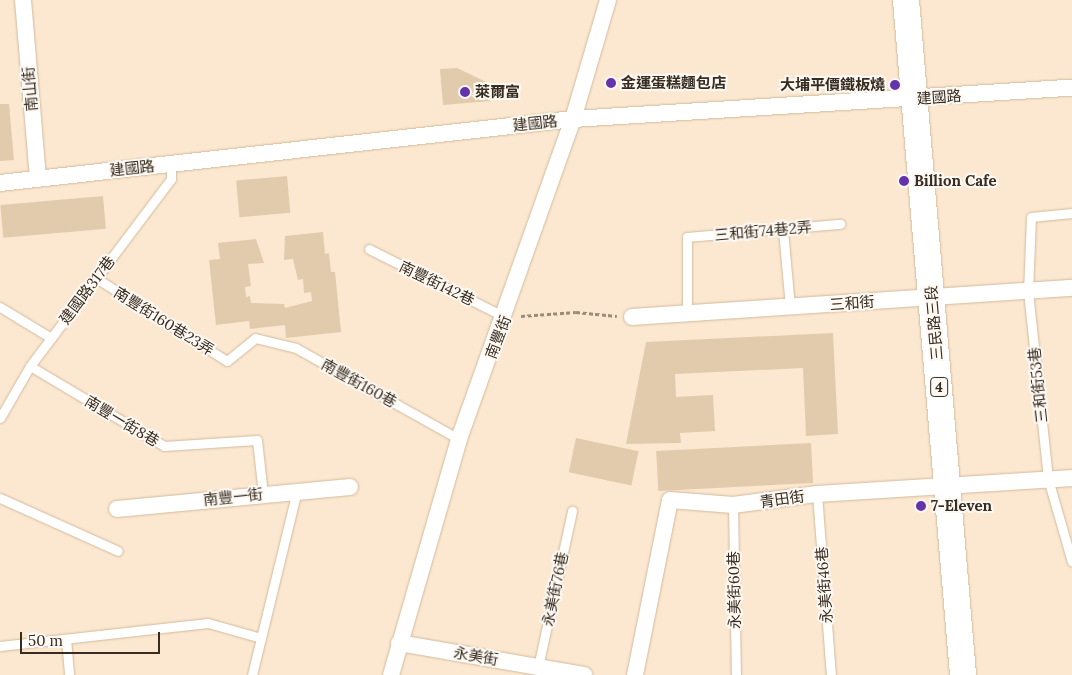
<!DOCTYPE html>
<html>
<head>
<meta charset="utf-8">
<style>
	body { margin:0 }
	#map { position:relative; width:1072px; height:675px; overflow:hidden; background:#fce8d0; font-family:Lora,"Noto Sans TC",serif }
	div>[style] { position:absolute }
	.building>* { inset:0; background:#e2caac; transform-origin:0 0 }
	.path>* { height:3px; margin-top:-1.5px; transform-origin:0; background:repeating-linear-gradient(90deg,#9b8c7a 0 4px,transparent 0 6.5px) }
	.roads { filter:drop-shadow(0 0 1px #d2ba9d) drop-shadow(0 0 1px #d2ba9d) }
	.service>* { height:9px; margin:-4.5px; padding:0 4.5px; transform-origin:4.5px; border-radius:4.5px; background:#fff }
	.minor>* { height:16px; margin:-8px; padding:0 8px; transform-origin:8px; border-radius:8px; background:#fff }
	.primary>* { height:26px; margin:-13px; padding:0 13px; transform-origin:13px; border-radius:13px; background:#fff }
	.dots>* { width:14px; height:14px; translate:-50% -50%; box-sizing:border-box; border:2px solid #fdf8f2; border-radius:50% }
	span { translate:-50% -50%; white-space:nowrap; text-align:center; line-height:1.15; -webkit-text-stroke:4px #fdf8f2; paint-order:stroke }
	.shield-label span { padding:1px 4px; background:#fdf8f2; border:1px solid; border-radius:4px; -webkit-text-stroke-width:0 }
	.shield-label { font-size:14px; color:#362c21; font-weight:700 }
	.poi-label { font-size:15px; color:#362c21; font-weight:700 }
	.left { translate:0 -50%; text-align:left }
	.right { translate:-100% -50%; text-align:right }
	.street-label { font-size:15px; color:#362c21 }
	.scale { position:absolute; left:20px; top:632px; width:140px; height:22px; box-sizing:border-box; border:2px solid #362c21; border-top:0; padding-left:6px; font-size:15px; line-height:18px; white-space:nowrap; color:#362c21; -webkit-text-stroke:4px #fdf8f2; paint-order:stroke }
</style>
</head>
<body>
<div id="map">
	<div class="building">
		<div style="clip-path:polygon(457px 68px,486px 82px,490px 101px,443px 105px,440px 69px)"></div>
		<div style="clip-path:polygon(0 104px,9px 104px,14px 160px,0 161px)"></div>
		<div style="left:287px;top:176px;width:37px;height:51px;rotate:85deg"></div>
		<div style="left:103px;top:196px;width:33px;height:103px;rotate:85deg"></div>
		<div style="clip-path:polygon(323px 232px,325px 254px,329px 253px,331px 272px,335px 272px,341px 332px,286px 338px,285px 325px,250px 329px,249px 321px,216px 325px,209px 260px,220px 259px,218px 243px,256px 239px,264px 263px,248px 264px,251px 286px,245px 287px,246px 297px,250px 296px,251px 303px,284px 304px,285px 308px,312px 301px,311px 292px,304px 293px,303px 279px,298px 280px,293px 259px,284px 260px,285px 236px)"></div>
		<div style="clip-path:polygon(833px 333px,838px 434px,806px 436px,803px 368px,675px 374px,676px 397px,713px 395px,715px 431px,680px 433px,681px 443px,626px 444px,646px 342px)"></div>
		<div style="left:576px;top:438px;width:64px;height:35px;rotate:12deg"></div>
		<div style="left:811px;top:443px;width:40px;height:155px;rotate:87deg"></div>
	</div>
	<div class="path">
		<div style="left:521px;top:316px;width:55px;rotate:-4.2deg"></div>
		<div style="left:576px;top:312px;width:41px;rotate:5.6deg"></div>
	</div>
	<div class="roads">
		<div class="service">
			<div style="left:1072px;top:213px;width:41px;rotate:174.4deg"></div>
			<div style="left:1031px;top:217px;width:74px;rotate:92.3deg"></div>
			<div style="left:1028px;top:291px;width:189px;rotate:83.9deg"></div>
			<div style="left:1048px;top:479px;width:86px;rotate:73.9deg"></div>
			<div style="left:783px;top:230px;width:77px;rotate:84.8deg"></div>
			<div style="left:369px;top:249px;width:152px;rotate:26.6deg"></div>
			<div style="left:96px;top:278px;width:155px;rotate:32.4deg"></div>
			<div style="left:227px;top:361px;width:36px;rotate:-39deg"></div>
			<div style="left:255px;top:338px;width:42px;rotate:13.7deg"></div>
			<div style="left:296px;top:348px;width:187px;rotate:29.2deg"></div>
			<div style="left:0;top:307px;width:60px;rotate:31.3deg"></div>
			<div style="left:687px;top:314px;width:77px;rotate:-90deg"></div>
			<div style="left:687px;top:237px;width:154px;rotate:-4.9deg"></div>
			<div style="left:30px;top:366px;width:156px;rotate:30.8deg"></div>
			<div style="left:164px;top:446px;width:93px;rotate:-3.7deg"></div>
			<div style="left:257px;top:440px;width:54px;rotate:83.7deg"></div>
			<div style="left:0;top:418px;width:60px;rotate:-60deg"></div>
			<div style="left:30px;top:366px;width:234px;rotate:-53deg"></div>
			<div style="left:171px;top:179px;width:16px;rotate:-90deg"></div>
			<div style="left:817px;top:494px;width:182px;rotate:85.6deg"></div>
			<div style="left:0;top:498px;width:129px;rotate:24.2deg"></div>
			<div style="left:733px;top:505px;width:170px;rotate:89deg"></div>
			<div style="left:66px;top:639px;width:36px;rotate:85deg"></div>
			<div style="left:0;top:646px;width:209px;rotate:-6.3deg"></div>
			<div style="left:208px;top:623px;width:55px;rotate:15.8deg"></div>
			<div style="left:538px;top:667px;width:160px;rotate:-77.7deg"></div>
			<div style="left:252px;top:675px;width:189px;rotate:-76.3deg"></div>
		</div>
		<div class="minor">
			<div style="left:23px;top:0;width:179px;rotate:85.2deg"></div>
			<div style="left:0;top:183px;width:577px;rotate:-6.37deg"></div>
			<div style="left:573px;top:119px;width:500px;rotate:-3.6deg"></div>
			<div style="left:632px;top:317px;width:441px;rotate:-3.8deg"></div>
			<div style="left:117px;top:509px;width:234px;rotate:-5.4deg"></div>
			<div style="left:399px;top:643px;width:188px;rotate:9.8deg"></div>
			<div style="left:391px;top:675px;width:246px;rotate:-73.9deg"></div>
			<div style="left:459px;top:439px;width:340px;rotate:-70.4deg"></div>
			<div style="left:573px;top:119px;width:124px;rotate:-73.6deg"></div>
			<div style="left:635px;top:675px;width:178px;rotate:-78.7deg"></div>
			<div style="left:670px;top:500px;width:63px;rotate:4.5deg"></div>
			<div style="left:733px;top:505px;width:85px;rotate:-7.5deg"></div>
			<div style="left:817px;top:494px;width:256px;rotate:-3.6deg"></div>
		</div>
		<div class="primary">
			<div style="left:906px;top:0;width:677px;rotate:85.17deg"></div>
		</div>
	</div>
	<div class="dots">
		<div style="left:611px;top:83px;background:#6333ab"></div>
		<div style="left:895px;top:85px;background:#6333ab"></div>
		<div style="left:465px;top:92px;background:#6333ab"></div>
		<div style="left:904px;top:181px;background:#6333ab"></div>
		<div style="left:921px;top:506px;background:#6333ab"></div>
	</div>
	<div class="shield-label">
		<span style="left:939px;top:387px">4</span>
	</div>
	<div class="poi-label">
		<span class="left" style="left:621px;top:83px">金運蛋糕麵包店</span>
		<span class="right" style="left:885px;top:85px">大埔平價鐵板燒</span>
		<span class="left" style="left:475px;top:92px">萊爾富</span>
		<span class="left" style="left:914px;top:181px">Billion Cafe</span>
		<span class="left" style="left:931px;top:506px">7-Eleven</span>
	</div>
	<div class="street-label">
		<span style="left:30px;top:89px;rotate:-95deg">南山街</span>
		<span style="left:939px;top:97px;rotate:-4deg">建國路</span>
		<span style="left:535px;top:123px;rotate:-6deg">建國路</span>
		<span style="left:132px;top:168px;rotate:-6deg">建國路</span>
		<span style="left:763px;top:231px;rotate:-5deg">三和街74巷2弄</span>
		<span style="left:437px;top:283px;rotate:26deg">南豐街142巷</span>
		<span style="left:87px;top:290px;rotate:-53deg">建國路317巷</span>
		<span style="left:852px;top:303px;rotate:-4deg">三和街</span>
		<span style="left:164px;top:321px;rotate:32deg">南豐街160巷23弄</span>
		<span style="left:934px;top:323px;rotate:-95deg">三民路三段</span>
		<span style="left:498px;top:337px;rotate:-69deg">南豐街</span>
		<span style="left:359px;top:383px;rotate:29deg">南豐街160巷</span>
		<span style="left:1038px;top:385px;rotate:-96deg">三和街53巷</span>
		<span style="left:122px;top:421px;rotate:31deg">南豐一街8巷</span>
		<span style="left:233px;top:497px;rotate:-6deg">南豐一街</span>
		<span style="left:782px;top:499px;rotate:-8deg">青田街</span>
		<span style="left:824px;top:585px;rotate:-94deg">永美街46巷</span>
		<span style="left:555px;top:589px;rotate:-78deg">永美街76巷</span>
		<span style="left:734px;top:590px;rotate:-91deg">永美街60巷</span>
		<span style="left:476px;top:656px;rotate:10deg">永美街</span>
	</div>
	<div class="scale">50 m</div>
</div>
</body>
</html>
